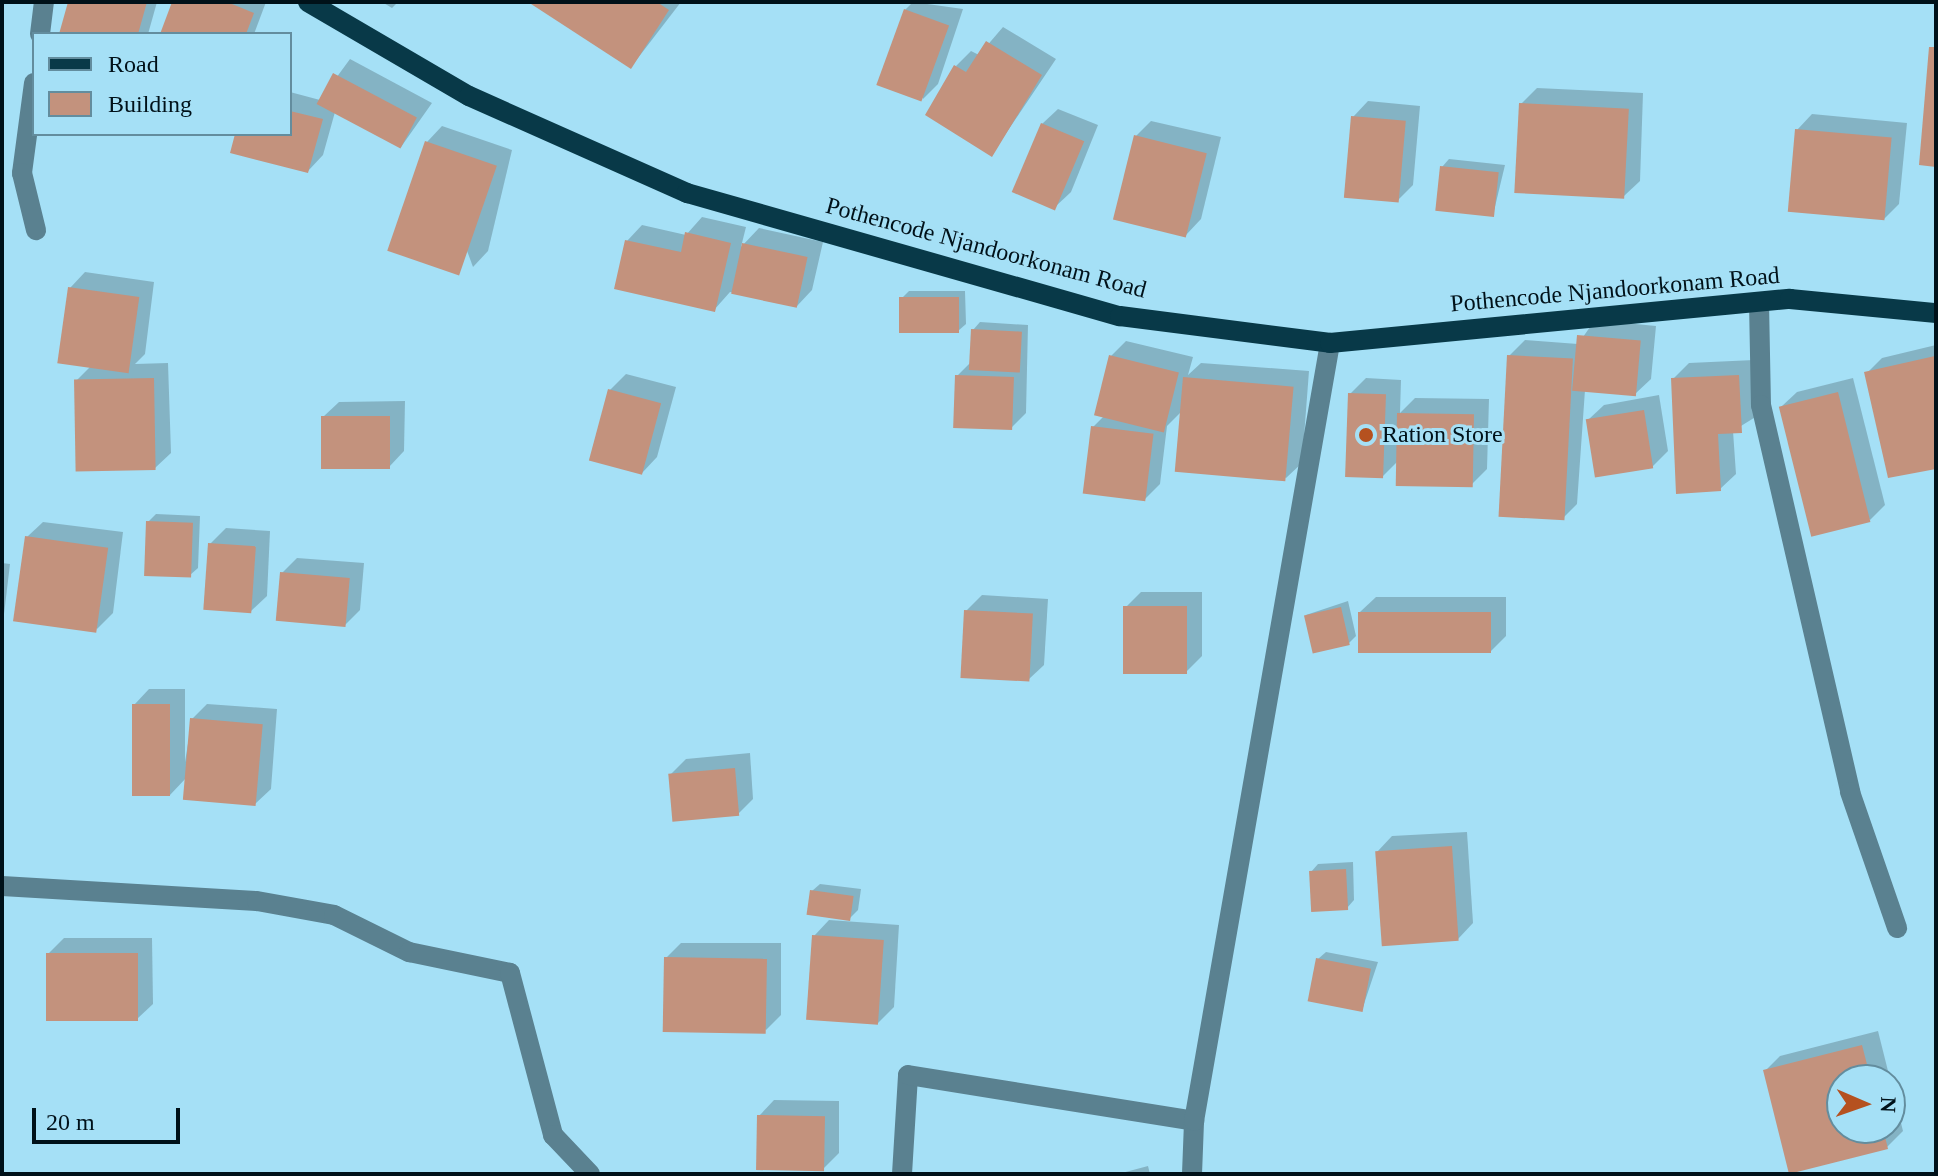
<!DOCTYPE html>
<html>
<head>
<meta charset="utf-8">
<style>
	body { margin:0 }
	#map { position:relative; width:1938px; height:1176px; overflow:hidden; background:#a5e0f6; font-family:Georgia,serif }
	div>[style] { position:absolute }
	.shadow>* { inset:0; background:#0003 }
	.building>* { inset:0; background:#c3927d; transform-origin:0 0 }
	.minor>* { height:20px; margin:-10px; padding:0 10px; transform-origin:10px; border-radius:10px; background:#5a8190 }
	.major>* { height:20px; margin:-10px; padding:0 10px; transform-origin:10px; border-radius:10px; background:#083948 }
	.dots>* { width:22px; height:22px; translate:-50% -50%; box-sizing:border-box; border:4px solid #a5e0f6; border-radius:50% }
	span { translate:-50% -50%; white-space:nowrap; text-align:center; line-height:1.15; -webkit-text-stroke:6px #a5e0f6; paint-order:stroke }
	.street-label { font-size:24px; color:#001119 }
	.poi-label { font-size:24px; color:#001119 }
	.left { translate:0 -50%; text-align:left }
	.frame { position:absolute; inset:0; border:4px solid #001119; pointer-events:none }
	.legend { position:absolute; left:32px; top:32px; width:260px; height:104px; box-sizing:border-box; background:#a5e0f6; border:2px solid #638d9e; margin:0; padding:10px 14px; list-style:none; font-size:24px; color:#001119 }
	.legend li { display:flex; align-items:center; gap:16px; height:40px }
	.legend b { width:40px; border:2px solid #638d9e }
	.north { position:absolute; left:1826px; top:1064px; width:80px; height:80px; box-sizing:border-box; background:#a5e0f6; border:2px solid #638d9e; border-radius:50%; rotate:92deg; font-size:22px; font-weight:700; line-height:32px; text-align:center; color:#001119 }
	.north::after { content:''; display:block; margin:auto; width:28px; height:36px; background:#b5511f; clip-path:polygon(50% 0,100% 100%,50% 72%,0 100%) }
	.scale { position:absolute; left:32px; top:1108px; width:148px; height:36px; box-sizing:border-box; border:4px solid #001119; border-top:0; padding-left:10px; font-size:24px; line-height:28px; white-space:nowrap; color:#001119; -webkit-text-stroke:6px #a5e0f6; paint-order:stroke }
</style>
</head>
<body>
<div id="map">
	<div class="shadow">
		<div style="clip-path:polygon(70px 2px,157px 2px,148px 34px,61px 34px)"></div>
		<div style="clip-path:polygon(175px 2px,266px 2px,254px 34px,162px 34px)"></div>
		<div style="clip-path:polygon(382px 2px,398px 2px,392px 8px)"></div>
		<div style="clip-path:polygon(531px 2px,681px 2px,631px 67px)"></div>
		<div style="clip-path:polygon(913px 2px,963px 9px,938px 84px,923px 99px,905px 10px)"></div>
		<div style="clip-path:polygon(1003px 27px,1056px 59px,992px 154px,956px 66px,971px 51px,979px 55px)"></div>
		<div style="clip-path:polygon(350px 59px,432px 103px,401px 147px,335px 112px,323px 155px,308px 171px,237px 134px,290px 134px,290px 92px,320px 100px)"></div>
		<div style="clip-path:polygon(1537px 88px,1643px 93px,1640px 181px,1624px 196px,1521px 104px)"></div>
		<div style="clip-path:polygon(1368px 101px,1420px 106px,1413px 185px,1397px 201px,1353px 117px)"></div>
		<div style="clip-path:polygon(1058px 109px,1098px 125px,1071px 192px,1055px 207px,1042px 124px)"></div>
		<div style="clip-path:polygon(1812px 114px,1907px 123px,1899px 204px,1884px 219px,1797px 130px)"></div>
		<div style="clip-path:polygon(1151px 121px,1221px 137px,1201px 219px,1186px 235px,1136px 136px)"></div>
		<div style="clip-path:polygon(442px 126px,512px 150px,488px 251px,473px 267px,427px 142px)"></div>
		<div style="clip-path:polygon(1449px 159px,1505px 165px,1493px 215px,1442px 167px)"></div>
		<div style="clip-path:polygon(702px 217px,746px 227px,741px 247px,759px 228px,823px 242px,812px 290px,797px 306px,730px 292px,714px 310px,627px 241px,642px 225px,686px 235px)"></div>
		<div style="clip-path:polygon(85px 272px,154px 282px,145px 354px,135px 364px,168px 363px,171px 453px,155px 468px,76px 381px,92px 365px,70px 288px)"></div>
		<div style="clip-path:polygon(909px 291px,965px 291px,966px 324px,958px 331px,901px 299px)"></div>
		<div style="clip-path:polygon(1595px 320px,1656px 326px,1651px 379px,1635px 394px,1585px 390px,1577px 504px,1562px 519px,1509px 356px,1525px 340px,1578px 344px)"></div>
		<div style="clip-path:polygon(980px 322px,1028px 325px,1026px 413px,1011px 428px,957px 376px,971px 362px,973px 330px)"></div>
		<div style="clip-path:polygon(1126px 341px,1193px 357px,1188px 375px,1201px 363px,1309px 371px,1302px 463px,1286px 478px,1183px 410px,1167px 426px,1160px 484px,1144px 500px,1093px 427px,1105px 415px,1111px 356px)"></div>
		<div style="clip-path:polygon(1936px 345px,1936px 466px,1889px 476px,1867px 373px,1882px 358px)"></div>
		<div style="clip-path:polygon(1754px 360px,1757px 416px,1733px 431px,1736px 474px,1720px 489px,1673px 379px,1689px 363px)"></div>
		<div style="clip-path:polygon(626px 374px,676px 387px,657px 457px,642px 473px,591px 459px,610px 390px)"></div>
		<div style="clip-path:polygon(1366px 378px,1401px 380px,1400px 413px,1415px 398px,1489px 399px,1487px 469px,1471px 485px,1399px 460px,1383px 476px,1350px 394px)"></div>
		<div style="clip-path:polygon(1853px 378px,1885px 505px,1870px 520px,1781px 407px,1797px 392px)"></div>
		<div style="clip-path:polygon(1659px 395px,1668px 451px,1652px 467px,1588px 420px,1604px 405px)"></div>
		<div style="clip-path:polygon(405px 401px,404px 451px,389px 467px,323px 417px,339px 402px)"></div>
		<div style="clip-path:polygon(156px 514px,200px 516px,198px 568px,190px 575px,148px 522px)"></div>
		<div style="clip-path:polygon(43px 522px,123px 532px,113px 613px,97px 629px,27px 537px)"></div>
		<div style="clip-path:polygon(226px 528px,270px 531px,267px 596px,251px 611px,210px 544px)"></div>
		<div style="clip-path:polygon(297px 558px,364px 563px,360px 610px,345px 625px,282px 573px)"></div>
		<div style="clip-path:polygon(2px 563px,10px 564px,2px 631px)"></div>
		<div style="clip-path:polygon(1141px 592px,1202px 592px,1202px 656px,1186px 672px,1125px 608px)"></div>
		<div style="clip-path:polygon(982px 595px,1048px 599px,1044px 665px,1028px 680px,966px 611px)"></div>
		<div style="clip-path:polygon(1376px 597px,1506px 597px,1506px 636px,1490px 652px,1360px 612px)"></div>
		<div style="clip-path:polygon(1348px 601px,1356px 636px,1349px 643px,1306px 615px)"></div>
		<div style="clip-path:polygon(149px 689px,185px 689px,185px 762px,192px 719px,207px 704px,277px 709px,271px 789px,255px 804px,187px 777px,170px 795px,134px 705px)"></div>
		<div style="clip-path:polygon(750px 753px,753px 799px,738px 814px,670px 775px,686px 759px)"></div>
		<div style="clip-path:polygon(1467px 832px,1473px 923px,1458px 939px,1377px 852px,1392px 836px)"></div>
		<div style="clip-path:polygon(1353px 862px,1354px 900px,1347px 908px,1311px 872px,1318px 864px)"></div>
		<div style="clip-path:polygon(820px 884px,861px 889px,858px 910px,850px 918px,812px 891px)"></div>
		<div style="clip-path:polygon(829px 920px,899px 925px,894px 1007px,878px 1023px,814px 936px)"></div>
		<div style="clip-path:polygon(64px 938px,152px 938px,153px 1004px,137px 1019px,48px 954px)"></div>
		<div style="clip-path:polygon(681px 943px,781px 943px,781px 1015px,766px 1030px,666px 958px)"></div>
		<div style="clip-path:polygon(1326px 952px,1378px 962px,1362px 1010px,1318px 959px)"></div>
		<div style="clip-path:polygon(evenodd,1878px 1031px,1903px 1131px,1887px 1147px,1790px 1171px,1765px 1071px,1780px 1056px,1878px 1031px,1842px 1080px,1890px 1080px,1890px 1128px,1842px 1128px,1842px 1080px)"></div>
		<div style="clip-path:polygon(774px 1100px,839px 1101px,839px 1153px,823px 1169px,759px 1116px)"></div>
		<div style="clip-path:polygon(1148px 1166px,1150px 1174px,1118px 1174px)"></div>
	</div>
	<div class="building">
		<div style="clip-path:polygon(68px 2px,147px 2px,138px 34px,59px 34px)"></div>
		<div style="clip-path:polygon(172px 2px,227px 2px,254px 13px,246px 34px,160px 34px)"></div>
		<div style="clip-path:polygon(528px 2px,657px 2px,669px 10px,631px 69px)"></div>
		<div style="left:904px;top:9px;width:48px;height:81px;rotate:20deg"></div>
		<div style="clip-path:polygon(986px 41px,1042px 75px,992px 157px,925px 115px,954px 65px,966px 72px)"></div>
		<div style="clip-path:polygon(1929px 47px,1936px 47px,1936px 167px,1919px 165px)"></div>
		<div style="left:333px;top:73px;width:95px;height:35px;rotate:28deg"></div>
		<div style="left:1519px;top:103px;width:110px;height:90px;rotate:3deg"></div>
		<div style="clip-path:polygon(290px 111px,323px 119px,308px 173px,230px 153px,235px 134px,290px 134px)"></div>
		<div style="left:1351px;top:116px;width:55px;height:82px;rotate:5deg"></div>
		<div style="left:1041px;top:123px;width:47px;height:75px;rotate:23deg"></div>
		<div style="left:1795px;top:129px;width:97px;height:83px;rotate:5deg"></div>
		<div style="left:1134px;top:135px;width:75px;height:87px;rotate:14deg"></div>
		<div style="left:425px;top:141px;width:76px;height:116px;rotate:19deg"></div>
		<div style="left:1440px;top:166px;width:59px;height:45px;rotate:6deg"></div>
		<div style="clip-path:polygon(685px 232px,731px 243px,715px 312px,614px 289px,625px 240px,681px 252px)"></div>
		<div style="left:742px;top:243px;width:67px;height:52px;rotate:12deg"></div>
		<div style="left:68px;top:287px;width:72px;height:77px;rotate:8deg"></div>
		<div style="left:959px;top:297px;width:36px;height:60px;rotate:90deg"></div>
		<div style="left:971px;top:329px;width:51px;height:41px;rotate:3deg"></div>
		<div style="left:1577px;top:335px;width:64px;height:56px;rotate:5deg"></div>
		<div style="left:1109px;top:355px;width:72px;height:62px;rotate:14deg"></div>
		<div style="left:1507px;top:355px;width:66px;height:162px;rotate:3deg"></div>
		<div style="clip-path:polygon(1935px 356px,1936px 469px,1888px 478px,1864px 372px)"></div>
		<div style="left:955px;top:375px;width:59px;height:53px;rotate:2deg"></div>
		<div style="clip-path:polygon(1739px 375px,1742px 433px,1718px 434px,1721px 491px,1676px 494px,1671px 378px)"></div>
		<div style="left:1183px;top:377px;width:111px;height:95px;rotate:5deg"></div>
		<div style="left:154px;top:378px;width:92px;height:80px;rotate:89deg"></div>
		<div style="left:608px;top:389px;width:55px;height:74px;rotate:15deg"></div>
		<div style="left:1838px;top:392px;width:134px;height:61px;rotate:76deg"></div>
		<div style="left:1348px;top:393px;width:38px;height:84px;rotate:2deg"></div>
		<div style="left:1644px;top:410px;width:59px;height:59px;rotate:81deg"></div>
		<div style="left:1397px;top:413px;width:77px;height:73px;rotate:1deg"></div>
		<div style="left:321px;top:416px;width:69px;height:53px"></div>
		<div style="left:1091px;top:426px;width:63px;height:68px;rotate:7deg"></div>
		<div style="left:146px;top:521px;width:47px;height:55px;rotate:2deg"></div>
		<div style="left:25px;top:536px;width:84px;height:86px;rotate:8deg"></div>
		<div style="left:208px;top:543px;width:48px;height:67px;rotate:4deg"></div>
		<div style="left:280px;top:572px;width:70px;height:49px;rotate:5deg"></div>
		<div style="left:1187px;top:606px;width:68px;height:64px;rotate:90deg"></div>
		<div style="left:1341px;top:607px;width:39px;height:38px;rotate:77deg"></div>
		<div style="left:964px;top:610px;width:69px;height:68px;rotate:3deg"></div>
		<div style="left:1358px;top:612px;width:133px;height:41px"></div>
		<div style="left:132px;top:704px;width:38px;height:92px"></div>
		<div style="left:190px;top:718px;width:73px;height:82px;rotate:5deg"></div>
		<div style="left:735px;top:768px;width:48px;height:67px;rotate:85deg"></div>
		<div style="left:1452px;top:846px;width:95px;height:77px;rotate:86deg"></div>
		<div style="left:1346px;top:869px;width:41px;height:37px;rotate:87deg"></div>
		<div style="left:810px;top:890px;width:44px;height:25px;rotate:8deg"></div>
		<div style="left:812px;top:935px;width:72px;height:85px;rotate:4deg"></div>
		<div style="left:46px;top:953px;width:92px;height:68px"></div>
		<div style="left:664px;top:957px;width:103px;height:75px;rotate:1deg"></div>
		<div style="left:1316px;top:958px;width:56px;height:44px;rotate:11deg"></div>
		<div style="clip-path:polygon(1862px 1045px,1871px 1080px,1842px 1080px,1842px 1128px,1883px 1128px,1888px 1149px,1789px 1174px,1763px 1070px)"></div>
		<div style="left:757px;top:1115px;width:68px;height:55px;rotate:1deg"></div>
	</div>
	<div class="minor">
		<div style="left:40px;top:34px;width:32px;rotate:-83deg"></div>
		<div style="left:34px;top:83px;width:91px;rotate:97.6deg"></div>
		<div style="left:22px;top:173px;width:59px;rotate:76.2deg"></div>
		<div style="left:1759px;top:302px;width:103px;rotate:88.9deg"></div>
		<div style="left:1761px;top:405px;width:397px;rotate:77deg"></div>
		<div style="left:1850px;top:792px;width:144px;rotate:70.9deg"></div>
		<div style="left:2px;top:886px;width:255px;rotate:3.4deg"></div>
		<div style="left:257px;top:901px;width:78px;rotate:10.3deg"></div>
		<div style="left:334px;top:915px;width:84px;rotate:26.3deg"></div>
		<div style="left:409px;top:952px;width:103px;rotate:11.7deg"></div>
		<div style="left:510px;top:973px;width:168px;rotate:75.1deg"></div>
		<div style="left:553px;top:1135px;width:54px;rotate:46.5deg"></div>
		<div style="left:902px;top:1174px;width:99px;rotate:-86.5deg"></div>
		<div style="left:908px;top:1075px;width:290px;rotate:9.1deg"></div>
		<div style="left:1192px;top:1174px;width:53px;rotate:-87.8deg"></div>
		<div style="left:1194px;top:1121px;width:790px;rotate:-80.08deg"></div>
	</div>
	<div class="major">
		<div style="left:308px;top:2px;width:186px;rotate:30.3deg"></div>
		<div style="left:469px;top:96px;width:239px;rotate:24deg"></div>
		<div style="left:687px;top:193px;width:450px;rotate:15.9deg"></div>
		<div style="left:1120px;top:316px;width:212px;rotate:7.3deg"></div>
		<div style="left:1330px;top:343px;width:462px;rotate:-5.5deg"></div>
		<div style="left:1790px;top:299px;width:147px;rotate:5.5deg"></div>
	</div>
	<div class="dots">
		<div style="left:1366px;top:435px;background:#b5511f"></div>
	</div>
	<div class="street-label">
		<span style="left:986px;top:248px;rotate:15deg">Pothencode Njandoorkonam Road</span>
		<span style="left:1615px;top:290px;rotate:-5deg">Pothencode Njandoorkonam Road</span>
	</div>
	<div class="poi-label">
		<span class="left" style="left:1382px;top:435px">Ration Store</span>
	</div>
	<div class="frame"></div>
	<ul class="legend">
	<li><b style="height:10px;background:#083948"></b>Road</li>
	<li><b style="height:22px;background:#c3927d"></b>Building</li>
	</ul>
	<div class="north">N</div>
	<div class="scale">20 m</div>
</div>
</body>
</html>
